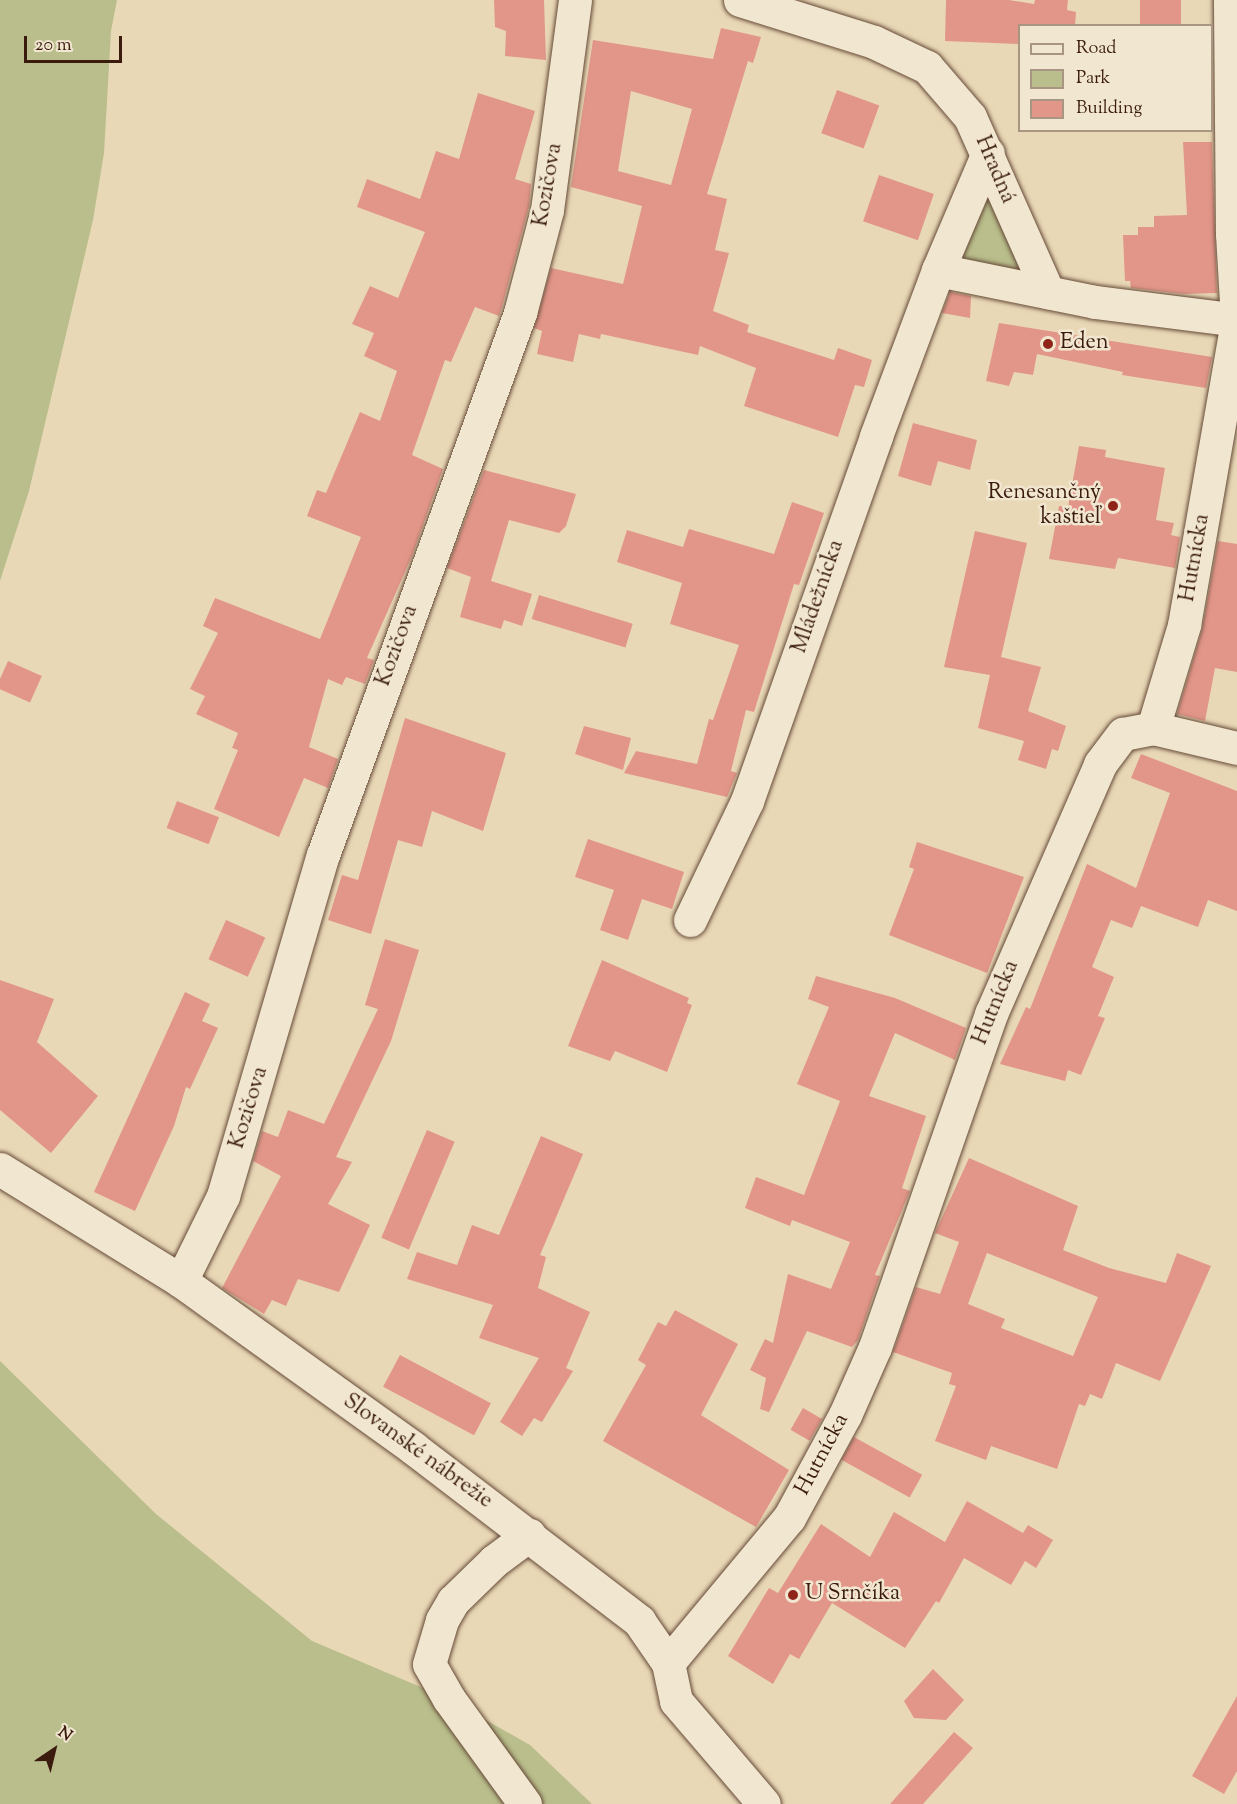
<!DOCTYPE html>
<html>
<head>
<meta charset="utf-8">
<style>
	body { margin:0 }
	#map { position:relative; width:1237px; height:1804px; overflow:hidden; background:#e9d8b6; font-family:"Sorts Mill Goudy",serif }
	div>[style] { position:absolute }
	.green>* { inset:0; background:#b9be8c }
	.building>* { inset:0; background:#e29689; transform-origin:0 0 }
	.roads { filter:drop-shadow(0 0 2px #664a38) drop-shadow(0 0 2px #664a38) }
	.minor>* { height:33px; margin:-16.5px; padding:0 16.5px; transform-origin:16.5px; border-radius:16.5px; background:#f1e6d0 }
	.dots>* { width:16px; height:16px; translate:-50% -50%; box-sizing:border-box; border:3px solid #f1e6d0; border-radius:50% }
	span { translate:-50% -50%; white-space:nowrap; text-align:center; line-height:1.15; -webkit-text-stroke:5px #f1e6d0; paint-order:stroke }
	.street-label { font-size:22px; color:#3a1b0e }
	.poi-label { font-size:22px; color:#3a1b0e }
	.left { translate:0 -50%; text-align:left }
	.right { translate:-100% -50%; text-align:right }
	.legend { position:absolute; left:1018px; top:24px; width:195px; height:108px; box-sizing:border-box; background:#f1e6d0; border:2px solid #a89582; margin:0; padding:8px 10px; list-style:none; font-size:18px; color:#3a1b0e }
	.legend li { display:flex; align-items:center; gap:12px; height:30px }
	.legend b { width:30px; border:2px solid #a89582 }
	.north { position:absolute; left:24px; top:1720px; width:60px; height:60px; -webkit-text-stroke:4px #f1e6d0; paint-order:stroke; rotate:35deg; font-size:16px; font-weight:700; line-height:24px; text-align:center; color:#3a1b0e }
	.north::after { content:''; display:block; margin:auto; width:21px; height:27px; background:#3a1b0e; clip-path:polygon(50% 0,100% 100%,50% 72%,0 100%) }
	.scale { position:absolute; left:24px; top:36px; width:98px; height:27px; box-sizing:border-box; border:3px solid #3a1b0e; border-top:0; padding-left:8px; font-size:18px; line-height:21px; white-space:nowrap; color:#3a1b0e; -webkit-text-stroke:4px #f1e6d0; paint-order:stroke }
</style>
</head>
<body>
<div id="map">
	<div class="green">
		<div style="clip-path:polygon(0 0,117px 0,111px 31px,104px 153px,93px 220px,29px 491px,0 581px)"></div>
		<div style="clip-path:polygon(992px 201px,1023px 278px,949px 265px,978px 202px)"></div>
		<div style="clip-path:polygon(0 1361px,156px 1514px,312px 1641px,449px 1699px,530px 1745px,592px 1804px,0 1804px)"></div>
	</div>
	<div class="building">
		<div style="clip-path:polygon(494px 0,544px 0,546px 60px,505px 56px,506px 31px,495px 27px)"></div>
		<div style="clip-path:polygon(946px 0,1009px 0,1034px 4px,1035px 0,1068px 0,1067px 10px,1076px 12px,1075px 26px,1020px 26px,1020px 44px,945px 41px)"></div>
		<div style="left:1140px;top:0;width:41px;height:26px"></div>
		<div style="clip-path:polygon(evenodd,721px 28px,761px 37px,753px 63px,748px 61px,707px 194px,727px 199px,715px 250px,729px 253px,713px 311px,749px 325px,747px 332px,834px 360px,838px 348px,872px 360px,864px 387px,855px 385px,838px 437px,744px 406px,756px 368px,700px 346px,698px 355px,601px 334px,600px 339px,579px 334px,573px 362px,537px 354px,542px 331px,534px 328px,551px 268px,623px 284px,642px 206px,571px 187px,593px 40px,713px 59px,721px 28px,631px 91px,692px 109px,671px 185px,618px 171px,631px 91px)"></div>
		<div style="left:837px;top:90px;width:45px;height:46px;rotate:20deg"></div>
		<div style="clip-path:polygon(478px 93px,535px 111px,515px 179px,531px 184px,529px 206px,502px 307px,499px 316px,475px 307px,451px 362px,445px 360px,412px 455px,443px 469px,412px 556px,367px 658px,374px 660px,365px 684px,346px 677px,342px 685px,328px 679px,309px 747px,338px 759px,328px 788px,304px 778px,279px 837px,214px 809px,238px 750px,232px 748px,238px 733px,196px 714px,205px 696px,190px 689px,218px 633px,203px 626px,215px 598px,320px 639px,361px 537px,307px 516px,317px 490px,326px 493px,360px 412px,380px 421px,397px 371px,364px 356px,374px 333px,352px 324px,370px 286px,398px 298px,425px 232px,357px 207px,367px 179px,420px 199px,436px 151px,459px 159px)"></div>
		<div style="clip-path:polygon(1183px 142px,1212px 142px,1217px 293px,1184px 294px,1131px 288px,1130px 281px,1125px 281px,1123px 235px,1138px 235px,1138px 227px,1154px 227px,1154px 216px,1187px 215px)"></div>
		<div style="left:879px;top:175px;width:58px;height:49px;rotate:19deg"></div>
		<div style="clip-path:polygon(950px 292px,971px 296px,970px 318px,942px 313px)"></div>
		<div style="clip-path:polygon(999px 323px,1212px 357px,1206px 388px,1122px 375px,1123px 372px,1037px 354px,1033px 375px,1014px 372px,1009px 386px,986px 381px)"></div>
		<div style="clip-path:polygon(913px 423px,977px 440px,970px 470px,938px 461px,931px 486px,898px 476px)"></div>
		<div style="clip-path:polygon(1079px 446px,1106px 450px,1105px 457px,1165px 468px,1156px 520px,1174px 523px,1171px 535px,1180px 537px,1175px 568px,1118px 558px,1115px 569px,1049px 559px,1059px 506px,1068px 507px)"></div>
		<div style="clip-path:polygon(484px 470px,576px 494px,566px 526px,559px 533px,509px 520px,491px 581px,532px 594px,522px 626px,504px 620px,501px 629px,460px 617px,471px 577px,447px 568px)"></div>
		<div style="clip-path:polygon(792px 502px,824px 513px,799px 585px,794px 584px,754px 712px,746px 710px,731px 771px,737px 773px,727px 797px,624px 773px,636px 751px,697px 764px,709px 719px,713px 720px,739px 645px,670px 624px,682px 583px,617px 562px,627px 530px,683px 547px,689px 529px,774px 554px)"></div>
		<div style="clip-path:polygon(975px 531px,1027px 543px,1001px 657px,1041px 667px,1028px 711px,1066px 726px,1058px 751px,1052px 749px,1046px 769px,1018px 760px,1024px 741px,978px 728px,990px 675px,944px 667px)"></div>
		<div style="clip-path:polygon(1218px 541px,1237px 544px,1237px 672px,1215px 668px,1205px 721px,1177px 714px,1202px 630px)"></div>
		<div style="left:539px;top:595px;width:98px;height:25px;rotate:17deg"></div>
		<div style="left:8px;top:661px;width:37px;height:29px;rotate:24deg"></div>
		<div style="clip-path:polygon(405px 718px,506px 753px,483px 831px,432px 811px,422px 847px,398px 840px,371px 934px,328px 920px,342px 875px,358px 880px)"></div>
		<div style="clip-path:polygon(584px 726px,631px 738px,623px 770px,575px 754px)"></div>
		<div style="clip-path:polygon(1141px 754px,1237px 791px,1237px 911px,1208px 900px,1198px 927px,1141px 906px,1132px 928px,1111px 920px,1092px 967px,1114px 977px,1098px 1016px,1105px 1018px,1081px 1075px,1068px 1070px,1065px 1081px,1000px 1064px,1026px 1007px,1030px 1009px,1087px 864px,1136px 888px,1170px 793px,1131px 778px)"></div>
		<div style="left:177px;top:801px;width:45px;height:29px;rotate:21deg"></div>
		<div style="clip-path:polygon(588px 839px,684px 872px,672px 909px,642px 899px,628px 940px,600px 930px,614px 890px,575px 877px)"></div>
		<div style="clip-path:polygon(917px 842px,1024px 877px,987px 973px,889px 935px,914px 869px,909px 867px)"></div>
		<div style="left:226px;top:920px;width:43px;height:43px;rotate:24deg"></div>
		<div style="clip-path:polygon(385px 939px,419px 950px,391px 1041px,336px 1157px,352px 1162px,328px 1204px,370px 1225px,339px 1292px,298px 1279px,286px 1306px,272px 1300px,264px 1314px,222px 1288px,281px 1176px,253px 1161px,262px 1131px,278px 1137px,288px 1110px,324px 1124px,378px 1009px,365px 1005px)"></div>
		<div style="clip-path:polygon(602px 960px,689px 998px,687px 1003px,692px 1005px,667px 1072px,615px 1051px,610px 1061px,568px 1046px)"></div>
		<div style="clip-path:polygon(816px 976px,895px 998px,966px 1028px,955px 1060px,895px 1033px,869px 1096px,926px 1116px,902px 1188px,910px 1191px,875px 1275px,880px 1276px,858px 1340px,852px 1347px,807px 1331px,769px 1412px,760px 1409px,766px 1378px,750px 1370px,765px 1339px,773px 1343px,788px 1274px,831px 1289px,850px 1242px,792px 1220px,790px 1226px,745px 1208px,756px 1177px,804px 1195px,840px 1101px,797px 1084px,829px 1007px,808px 999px)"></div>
		<div style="clip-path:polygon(0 980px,54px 999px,37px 1042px,98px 1096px,51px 1153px,0 1110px)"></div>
		<div style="clip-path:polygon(185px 992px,210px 1004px,202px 1021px,218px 1028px,190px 1089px,186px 1087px,174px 1126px,135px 1211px,94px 1192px)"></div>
		<div style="left:427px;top:1130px;width:30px;height:117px;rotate:23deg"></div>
		<div style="clip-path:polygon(541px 1136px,583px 1154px,540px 1255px,546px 1257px,538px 1288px,590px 1312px,566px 1368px,573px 1371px,542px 1422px,534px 1418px,522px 1436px,500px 1422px,539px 1358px,479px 1338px,493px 1305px,407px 1279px,417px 1252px,457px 1265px,472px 1225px,499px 1235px)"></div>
		<div style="clip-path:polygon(evenodd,969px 1158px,1078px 1206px,1063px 1250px,1109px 1268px,1166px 1283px,1177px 1253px,1211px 1266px,1160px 1381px,1116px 1363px,1102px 1399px,1090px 1394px,1085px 1406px,1079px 1404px,1057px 1469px,991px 1446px,986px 1460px,935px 1441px,956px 1386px,949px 1384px,952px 1373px,893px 1352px,916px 1287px,940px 1294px,959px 1242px,935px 1233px,969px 1158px,987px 1253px,1098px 1297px,1073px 1356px,1001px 1328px,1005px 1319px,968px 1304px,987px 1253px)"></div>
		<div style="clip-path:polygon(675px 1310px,738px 1344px,701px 1415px,789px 1470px,756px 1527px,603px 1441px,646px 1365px,638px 1360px,658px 1322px,666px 1326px)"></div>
		<div style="left:400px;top:1355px;width:103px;height:36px;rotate:28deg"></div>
		<div style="left:803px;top:1408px;width:22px;height:25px;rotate:30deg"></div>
		<div style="left:854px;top:1437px;width:78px;height:26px;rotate:29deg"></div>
		<div style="clip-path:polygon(967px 1501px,1023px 1533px,1028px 1525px,1053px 1540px,1036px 1568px,1025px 1561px,1011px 1585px,964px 1558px,939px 1603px,936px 1601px,905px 1648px,832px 1603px,799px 1659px,790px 1654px,773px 1684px,728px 1656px,769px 1588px,778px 1593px,821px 1524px,870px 1557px,894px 1512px,945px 1542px)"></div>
		<div style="clip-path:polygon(933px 1669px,964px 1700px,946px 1720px,914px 1718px,904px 1701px)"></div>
		<div style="clip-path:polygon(1237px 1696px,1237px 1771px,1224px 1794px,1192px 1776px)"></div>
		<div style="clip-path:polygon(954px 1732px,973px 1748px,923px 1804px,890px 1804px)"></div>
	</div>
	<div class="roads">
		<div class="minor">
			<div style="left:740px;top:0;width:140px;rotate:17.4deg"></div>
			<div style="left:874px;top:42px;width:59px;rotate:25.3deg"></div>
			<div style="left:927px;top:67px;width:66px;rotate:49.3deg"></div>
			<div style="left:970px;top:117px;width:192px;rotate:66deg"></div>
			<div style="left:938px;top:270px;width:160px;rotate:11.5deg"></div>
			<div style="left:1095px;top:302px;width:143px;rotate:7.2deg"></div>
			<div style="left:1153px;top:728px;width:108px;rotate:-73.2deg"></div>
			<div style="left:1184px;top:625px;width:310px;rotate:-80.1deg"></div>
			<div style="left:1237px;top:320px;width:86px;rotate:-93.3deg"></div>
			<div style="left:1232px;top:234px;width:234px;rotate:-90.5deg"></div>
			<div style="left:690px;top:920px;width:132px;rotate:-64.4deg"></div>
			<div style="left:747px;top:801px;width:387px;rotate:-70.5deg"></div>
			<div style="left:876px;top:436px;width:177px;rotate:-69.5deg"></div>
			<div style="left:938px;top:270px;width:127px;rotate:-66.9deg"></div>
			<div style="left:0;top:1169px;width:213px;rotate:31.7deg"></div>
			<div style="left:181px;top:1281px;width:286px;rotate:35.7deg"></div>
			<div style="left:413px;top:1448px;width:285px;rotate:37.4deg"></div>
			<div style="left:639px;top:1621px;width:51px;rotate:55.4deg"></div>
			<div style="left:668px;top:1663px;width:39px;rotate:78deg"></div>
			<div style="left:676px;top:1701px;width:135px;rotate:49.5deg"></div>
			<div style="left:181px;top:1281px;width:95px;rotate:-63.7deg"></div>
			<div style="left:223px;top:1196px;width:355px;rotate:-73.7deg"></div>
			<div style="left:323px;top:855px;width:577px;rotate:-70.03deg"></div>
			<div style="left:520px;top:313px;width:106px;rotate:-75.3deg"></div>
			<div style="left:547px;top:210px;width:212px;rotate:-82.4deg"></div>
			<div style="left:668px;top:1663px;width:189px;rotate:-50.2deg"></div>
			<div style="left:789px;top:1518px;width:117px;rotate:-61.5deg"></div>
			<div style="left:845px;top:1415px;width:74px;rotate:-66.2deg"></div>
			<div style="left:875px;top:1347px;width:353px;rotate:-70.8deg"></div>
			<div style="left:991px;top:1014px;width:273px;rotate:-66.4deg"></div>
			<div style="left:1100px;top:764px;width:38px;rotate:-53deg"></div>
			<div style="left:1123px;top:734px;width:31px;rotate:-11deg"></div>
			<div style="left:1153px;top:728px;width:86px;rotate:13.4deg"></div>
			<div style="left:525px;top:1804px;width:130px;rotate:-125.9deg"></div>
			<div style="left:449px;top:1699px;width:40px;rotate:-119.7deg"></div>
			<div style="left:429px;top:1664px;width:46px;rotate:-73.5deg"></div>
			<div style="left:442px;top:1620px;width:22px;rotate:-60deg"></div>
			<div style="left:453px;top:1601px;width:57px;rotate:-44.3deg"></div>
			<div style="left:494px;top:1561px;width:44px;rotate:-36.6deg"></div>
		</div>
	</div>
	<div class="dots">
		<div style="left:1048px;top:344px;background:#8f2418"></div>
		<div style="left:1113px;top:506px;background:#8f2418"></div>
		<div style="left:793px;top:1595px;background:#8f2418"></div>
	</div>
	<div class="street-label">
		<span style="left:994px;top:170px;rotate:67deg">Hradná</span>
		<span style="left:549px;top:185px;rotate:-80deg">Kozičova</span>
		<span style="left:1196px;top:558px;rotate:-80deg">Hutnícka</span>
		<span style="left:819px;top:597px;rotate:-71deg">Mládežnícka</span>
		<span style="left:398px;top:646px;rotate:-70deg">Kozičova</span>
		<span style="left:997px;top:1003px;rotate:-68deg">Hutnícka</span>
		<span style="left:250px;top:1108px;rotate:-73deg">Kozičova</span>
		<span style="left:417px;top:1452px;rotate:36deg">Slovanské nábrežie</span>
		<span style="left:823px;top:1455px;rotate:-62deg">Hutnícka</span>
	</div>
	<div class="poi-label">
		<span class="left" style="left:1060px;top:344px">Eden</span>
		<span class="right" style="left:1101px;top:506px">Renesančný<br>kaštieľ</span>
		<span class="left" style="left:805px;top:1595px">U Srnčíka</span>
	</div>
	<ul class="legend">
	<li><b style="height:8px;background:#f1e6d0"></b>Road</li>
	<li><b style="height:16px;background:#b9be8c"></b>Park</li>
	<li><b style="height:16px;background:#e29689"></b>Building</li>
	</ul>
	<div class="north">N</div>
	<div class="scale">20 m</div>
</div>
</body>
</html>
